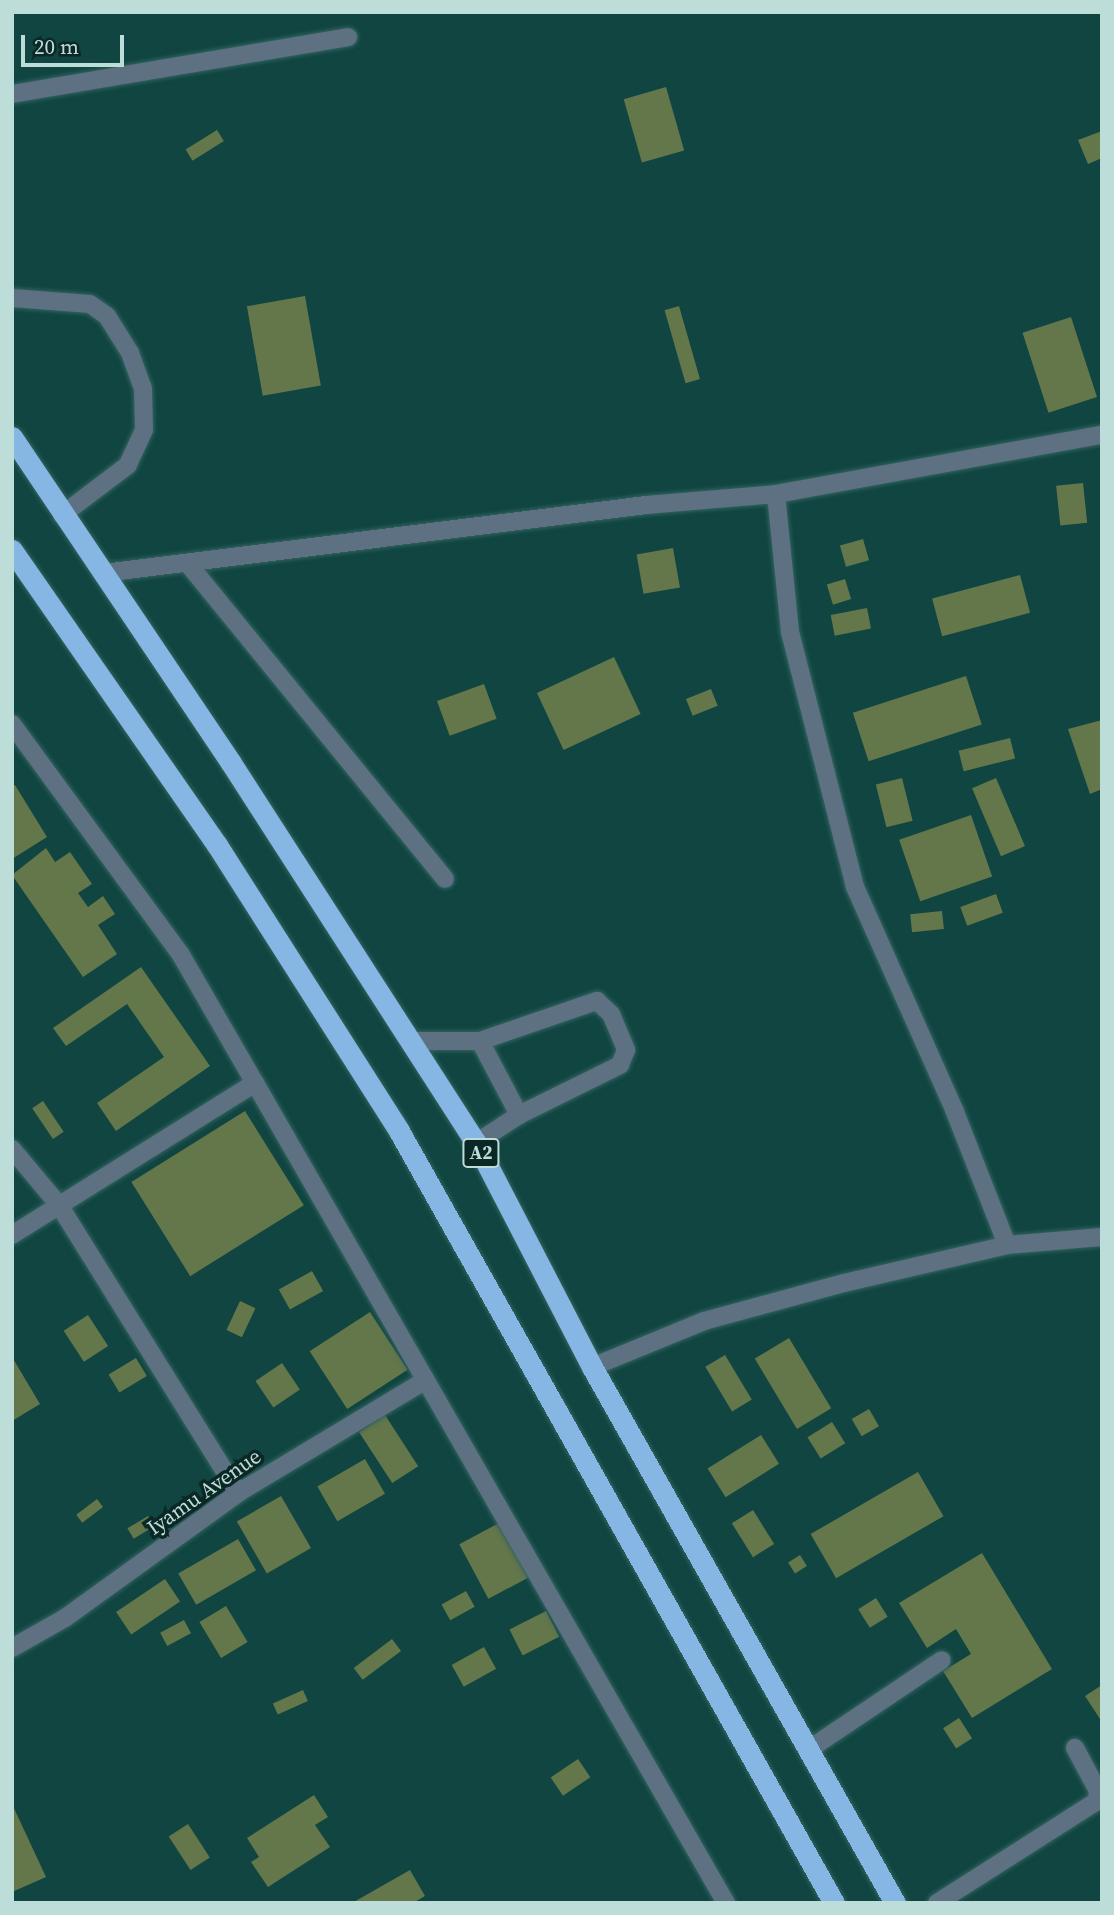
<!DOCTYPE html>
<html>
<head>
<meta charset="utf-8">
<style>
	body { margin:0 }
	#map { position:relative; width:1114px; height:1915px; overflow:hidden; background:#104541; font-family:"Source Serif 4",serif }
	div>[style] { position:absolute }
	.building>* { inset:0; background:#64774b; transform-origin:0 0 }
	.roads { filter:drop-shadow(0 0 2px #33635f) drop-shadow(0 0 2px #33635f) }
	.minor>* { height:18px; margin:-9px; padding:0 9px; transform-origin:9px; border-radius:9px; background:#5d7183 }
	.highway>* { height:21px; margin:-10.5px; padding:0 10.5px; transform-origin:10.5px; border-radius:10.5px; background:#86b7e4 }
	span { translate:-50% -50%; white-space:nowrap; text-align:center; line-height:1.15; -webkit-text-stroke:7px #0c2826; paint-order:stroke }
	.shield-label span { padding:2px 5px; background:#0c2826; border:2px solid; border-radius:5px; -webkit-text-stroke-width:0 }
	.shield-label { font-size:19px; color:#bdddd9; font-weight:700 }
	.street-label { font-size:21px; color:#bdddd9 }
	.frame { position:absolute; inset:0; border:14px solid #bdddd9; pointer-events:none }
	.scale { position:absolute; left:21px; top:35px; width:103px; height:32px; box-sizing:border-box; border:4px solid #bdddd9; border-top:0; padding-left:9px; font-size:21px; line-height:24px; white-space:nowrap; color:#bdddd9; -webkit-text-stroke:5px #0c2826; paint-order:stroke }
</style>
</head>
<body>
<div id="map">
	<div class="building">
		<div style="left:666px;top:87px;width:66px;height:44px;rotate:74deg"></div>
		<div style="left:217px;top:130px;width:13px;height:37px;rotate:58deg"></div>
		<div style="clip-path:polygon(1102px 131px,1102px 158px,1088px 164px,1078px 140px)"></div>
		<div style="left:305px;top:296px;width:91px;height:59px;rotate:80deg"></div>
		<div style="left:679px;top:306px;width:76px;height:15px;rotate:74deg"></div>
		<div style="left:1071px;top:317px;width:84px;height:51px;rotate:72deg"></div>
		<div style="left:1083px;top:483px;width:40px;height:27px;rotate:84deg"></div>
		<div style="left:863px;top:539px;width:22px;height:24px;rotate:74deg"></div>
		<div style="left:673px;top:548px;width:40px;height:37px;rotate:80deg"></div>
		<div style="left:1020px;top:575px;width:39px;height:91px;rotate:75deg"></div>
		<div style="left:845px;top:579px;width:21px;height:19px;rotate:73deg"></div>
		<div style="left:867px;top:608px;width:21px;height:37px;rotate:79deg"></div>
		<div style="left:614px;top:657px;width:63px;height:85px;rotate:65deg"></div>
		<div style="left:966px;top:676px;width:51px;height:119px;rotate:72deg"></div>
		<div style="left:484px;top:684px;width:37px;height:50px;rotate:70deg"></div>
		<div style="left:711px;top:689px;width:18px;height:27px;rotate:68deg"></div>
		<div style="clip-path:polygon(1102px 720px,1102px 789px,1090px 794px,1068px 729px)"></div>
		<div style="left:1010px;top:738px;width:21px;height:53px;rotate:76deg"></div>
		<div style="left:902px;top:778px;width:44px;height:27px;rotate:76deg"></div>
		<div style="left:996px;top:778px;width:74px;height:26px;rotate:67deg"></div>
		<div style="clip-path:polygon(15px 785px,47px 837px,12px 859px,12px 787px)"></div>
		<div style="left:971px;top:815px;width:65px;height:76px;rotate:71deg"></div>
		<div style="clip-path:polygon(46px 848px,55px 862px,70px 852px,92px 884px,78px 893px,88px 907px,103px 896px,115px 914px,98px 925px,117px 954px,83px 977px,12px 875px)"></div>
		<div style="left:996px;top:894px;width:20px;height:38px;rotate:70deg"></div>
		<div style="left:942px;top:911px;width:18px;height:32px;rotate:84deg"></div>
		<div style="clip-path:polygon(141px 967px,210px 1066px,116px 1131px,97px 1103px,164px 1057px,127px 1004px,66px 1046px,53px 1028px)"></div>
		<div style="left:43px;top:1101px;width:37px;height:13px;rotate:56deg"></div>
		<div style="left:245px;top:1111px;width:111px;height:134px;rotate:58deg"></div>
		<div style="left:312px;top:1271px;width:23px;height:38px;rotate:61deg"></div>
		<div style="left:240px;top:1301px;width:17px;height:32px;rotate:25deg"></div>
		<div style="left:370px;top:1312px;width:69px;height:72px;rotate:57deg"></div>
		<div style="left:88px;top:1315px;width:37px;height:29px;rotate:57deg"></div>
		<div style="left:789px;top:1338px;width:82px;height:40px;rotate:59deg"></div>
		<div style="left:725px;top:1355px;width:52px;height:23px;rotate:59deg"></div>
		<div style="clip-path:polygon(12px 1357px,40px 1404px,12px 1421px)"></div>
		<div style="left:136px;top:1358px;width:21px;height:32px;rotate:59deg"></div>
		<div style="left:282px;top:1363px;width:32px;height:32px;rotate:56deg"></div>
		<div style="left:869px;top:1409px;width:20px;height:20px;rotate:60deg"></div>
		<div style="left:385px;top:1415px;width:61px;height:31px;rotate:57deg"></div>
		<div style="left:832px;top:1422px;width:25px;height:29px;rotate:58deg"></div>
		<div style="left:761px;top:1435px;width:34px;height:63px;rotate:58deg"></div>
		<div style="left:365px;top:1459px;width:40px;height:55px;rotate:60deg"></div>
		<div style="left:918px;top:1472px;width:51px;height:124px;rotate:60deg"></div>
		<div style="left:281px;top:1496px;width:60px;height:51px;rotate:60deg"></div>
		<div style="left:97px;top:1499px;width:10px;height:26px;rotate:53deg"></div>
		<div style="left:753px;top:1510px;width:40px;height:25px;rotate:58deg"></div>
		<div style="left:148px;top:1516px;width:12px;height:24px;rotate:59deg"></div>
		<div style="left:499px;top:1523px;width:62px;height:45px;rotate:62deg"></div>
		<div style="left:238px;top:1539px;width:36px;height:69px;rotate:60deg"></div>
		<div style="clip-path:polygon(982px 1553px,1052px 1669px,972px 1718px,943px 1671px,971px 1654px,956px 1629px,927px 1648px,899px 1603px)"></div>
		<div style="left:800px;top:1555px;width:13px;height:14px;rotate:58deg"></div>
		<div style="left:165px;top:1579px;width:27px;height:59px;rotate:56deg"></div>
		<div style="left:466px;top:1591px;width:18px;height:28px;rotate:61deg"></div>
		<div style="left:876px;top:1598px;width:22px;height:21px;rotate:58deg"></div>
		<div style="left:226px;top:1606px;width:42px;height:31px;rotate:59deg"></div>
		<div style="left:546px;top:1611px;width:29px;height:41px;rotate:63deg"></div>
		<div style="left:184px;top:1620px;width:15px;height:27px;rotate:62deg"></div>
		<div style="left:392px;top:1639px;width:15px;height:48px;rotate:53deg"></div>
		<div style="left:484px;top:1647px;width:25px;height:37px;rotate:61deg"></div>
		<div style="clip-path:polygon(1102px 1685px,1102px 1722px,1085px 1696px)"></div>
		<div style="left:303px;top:1690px;width:12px;height:33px;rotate:66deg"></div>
		<div style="left:959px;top:1718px;width:24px;height:19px;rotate:57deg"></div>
		<div style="left:578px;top:1759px;width:22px;height:33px;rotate:56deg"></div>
		<div style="clip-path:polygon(314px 1795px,328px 1817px,315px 1825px,330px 1847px,268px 1887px,251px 1862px,259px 1857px,247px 1838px)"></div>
		<div style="clip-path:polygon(12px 1804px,46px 1877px,12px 1892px)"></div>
		<div style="left:188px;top:1824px;width:40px;height:23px;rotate:57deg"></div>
		<div style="clip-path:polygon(410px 1870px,425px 1896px,413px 1903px,352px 1903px)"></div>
	</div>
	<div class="roads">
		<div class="minor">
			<div style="left:12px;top:94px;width:341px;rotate:-9.6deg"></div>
			<div style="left:12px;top:298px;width:78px;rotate:4.4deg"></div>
			<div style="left:90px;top:304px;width:21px;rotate:35deg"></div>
			<div style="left:107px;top:316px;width:44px;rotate:58.1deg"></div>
			<div style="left:130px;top:353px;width:37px;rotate:70deg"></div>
			<div style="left:143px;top:388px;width:42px;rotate:88.6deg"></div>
			<div style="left:144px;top:430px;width:38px;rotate:115deg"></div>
			<div style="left:128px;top:465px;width:83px;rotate:142.9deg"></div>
			<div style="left:776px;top:494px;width:139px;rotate:84.2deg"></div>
			<div style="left:790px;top:632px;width:263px;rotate:75.7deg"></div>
			<div style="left:855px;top:887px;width:246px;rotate:66deg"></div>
			<div style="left:955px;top:1112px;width:143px;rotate:68.6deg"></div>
			<div style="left:189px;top:565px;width:405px;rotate:50.8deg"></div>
			<div style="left:104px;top:573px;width:546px;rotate:-7.15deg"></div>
			<div style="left:646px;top:505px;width:130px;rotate:-4.8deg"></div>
			<div style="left:776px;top:494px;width:331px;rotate:-10.3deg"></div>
			<div style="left:12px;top:724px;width:286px;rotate:53.8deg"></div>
			<div style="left:181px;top:955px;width:148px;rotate:60deg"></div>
			<div style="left:255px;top:1083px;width:287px;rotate:148deg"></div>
			<div style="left:411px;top:1041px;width:69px"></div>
			<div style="left:480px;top:1041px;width:84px;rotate:62.2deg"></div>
			<div style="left:519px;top:1115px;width:51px;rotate:146.9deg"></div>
			<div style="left:480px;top:1041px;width:124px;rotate:-18.9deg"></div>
			<div style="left:597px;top:1001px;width:19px;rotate:43deg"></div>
			<div style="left:611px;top:1014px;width:39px;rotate:67deg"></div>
			<div style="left:626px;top:1050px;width:16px;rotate:112deg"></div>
			<div style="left:620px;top:1065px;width:113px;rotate:153.7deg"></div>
			<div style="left:255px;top:1083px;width:946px;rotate:60.13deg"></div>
			<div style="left:12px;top:1149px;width:73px;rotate:50deg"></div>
			<div style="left:59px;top:1205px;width:339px;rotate:58.1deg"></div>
			<div style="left:592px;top:1367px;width:121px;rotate:-22.3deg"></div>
			<div style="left:704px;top:1321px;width:145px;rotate:-15.2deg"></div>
			<div style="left:844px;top:1283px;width:167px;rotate:-13.1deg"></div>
			<div style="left:1007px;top:1245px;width:95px;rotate:-4.8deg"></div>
			<div style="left:12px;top:1648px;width:61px;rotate:-29.5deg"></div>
			<div style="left:65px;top:1618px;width:213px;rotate:-35.8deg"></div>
			<div style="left:238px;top:1493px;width:219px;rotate:-31deg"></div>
			<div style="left:808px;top:1750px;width:161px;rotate:-33.9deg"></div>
			<div style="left:937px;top:1903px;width:190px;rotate:-32.5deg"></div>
			<div style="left:1097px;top:1801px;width:10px;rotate:-84deg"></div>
			<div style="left:1098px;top:1791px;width:49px;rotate:-118.1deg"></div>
		</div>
		<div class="highway">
			<div style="left:12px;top:437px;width:393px;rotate:56.1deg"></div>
			<div style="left:231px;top:763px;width:452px;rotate:57.2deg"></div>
			<div style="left:476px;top:1143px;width:252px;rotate:62.6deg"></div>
			<div style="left:592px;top:1367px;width:616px;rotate:60.52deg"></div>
			<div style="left:12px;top:550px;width:359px;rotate:55.2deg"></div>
			<div style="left:217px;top:845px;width:339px;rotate:57.5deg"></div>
			<div style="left:399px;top:1131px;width:886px;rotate:60.6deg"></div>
		</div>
	</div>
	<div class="shield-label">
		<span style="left:481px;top:1153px">A2</span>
	</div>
	<div class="street-label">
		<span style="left:204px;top:1492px;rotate:-35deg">Iyamu Avenue</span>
	</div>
	<div class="frame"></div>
	<div class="scale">20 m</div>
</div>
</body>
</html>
